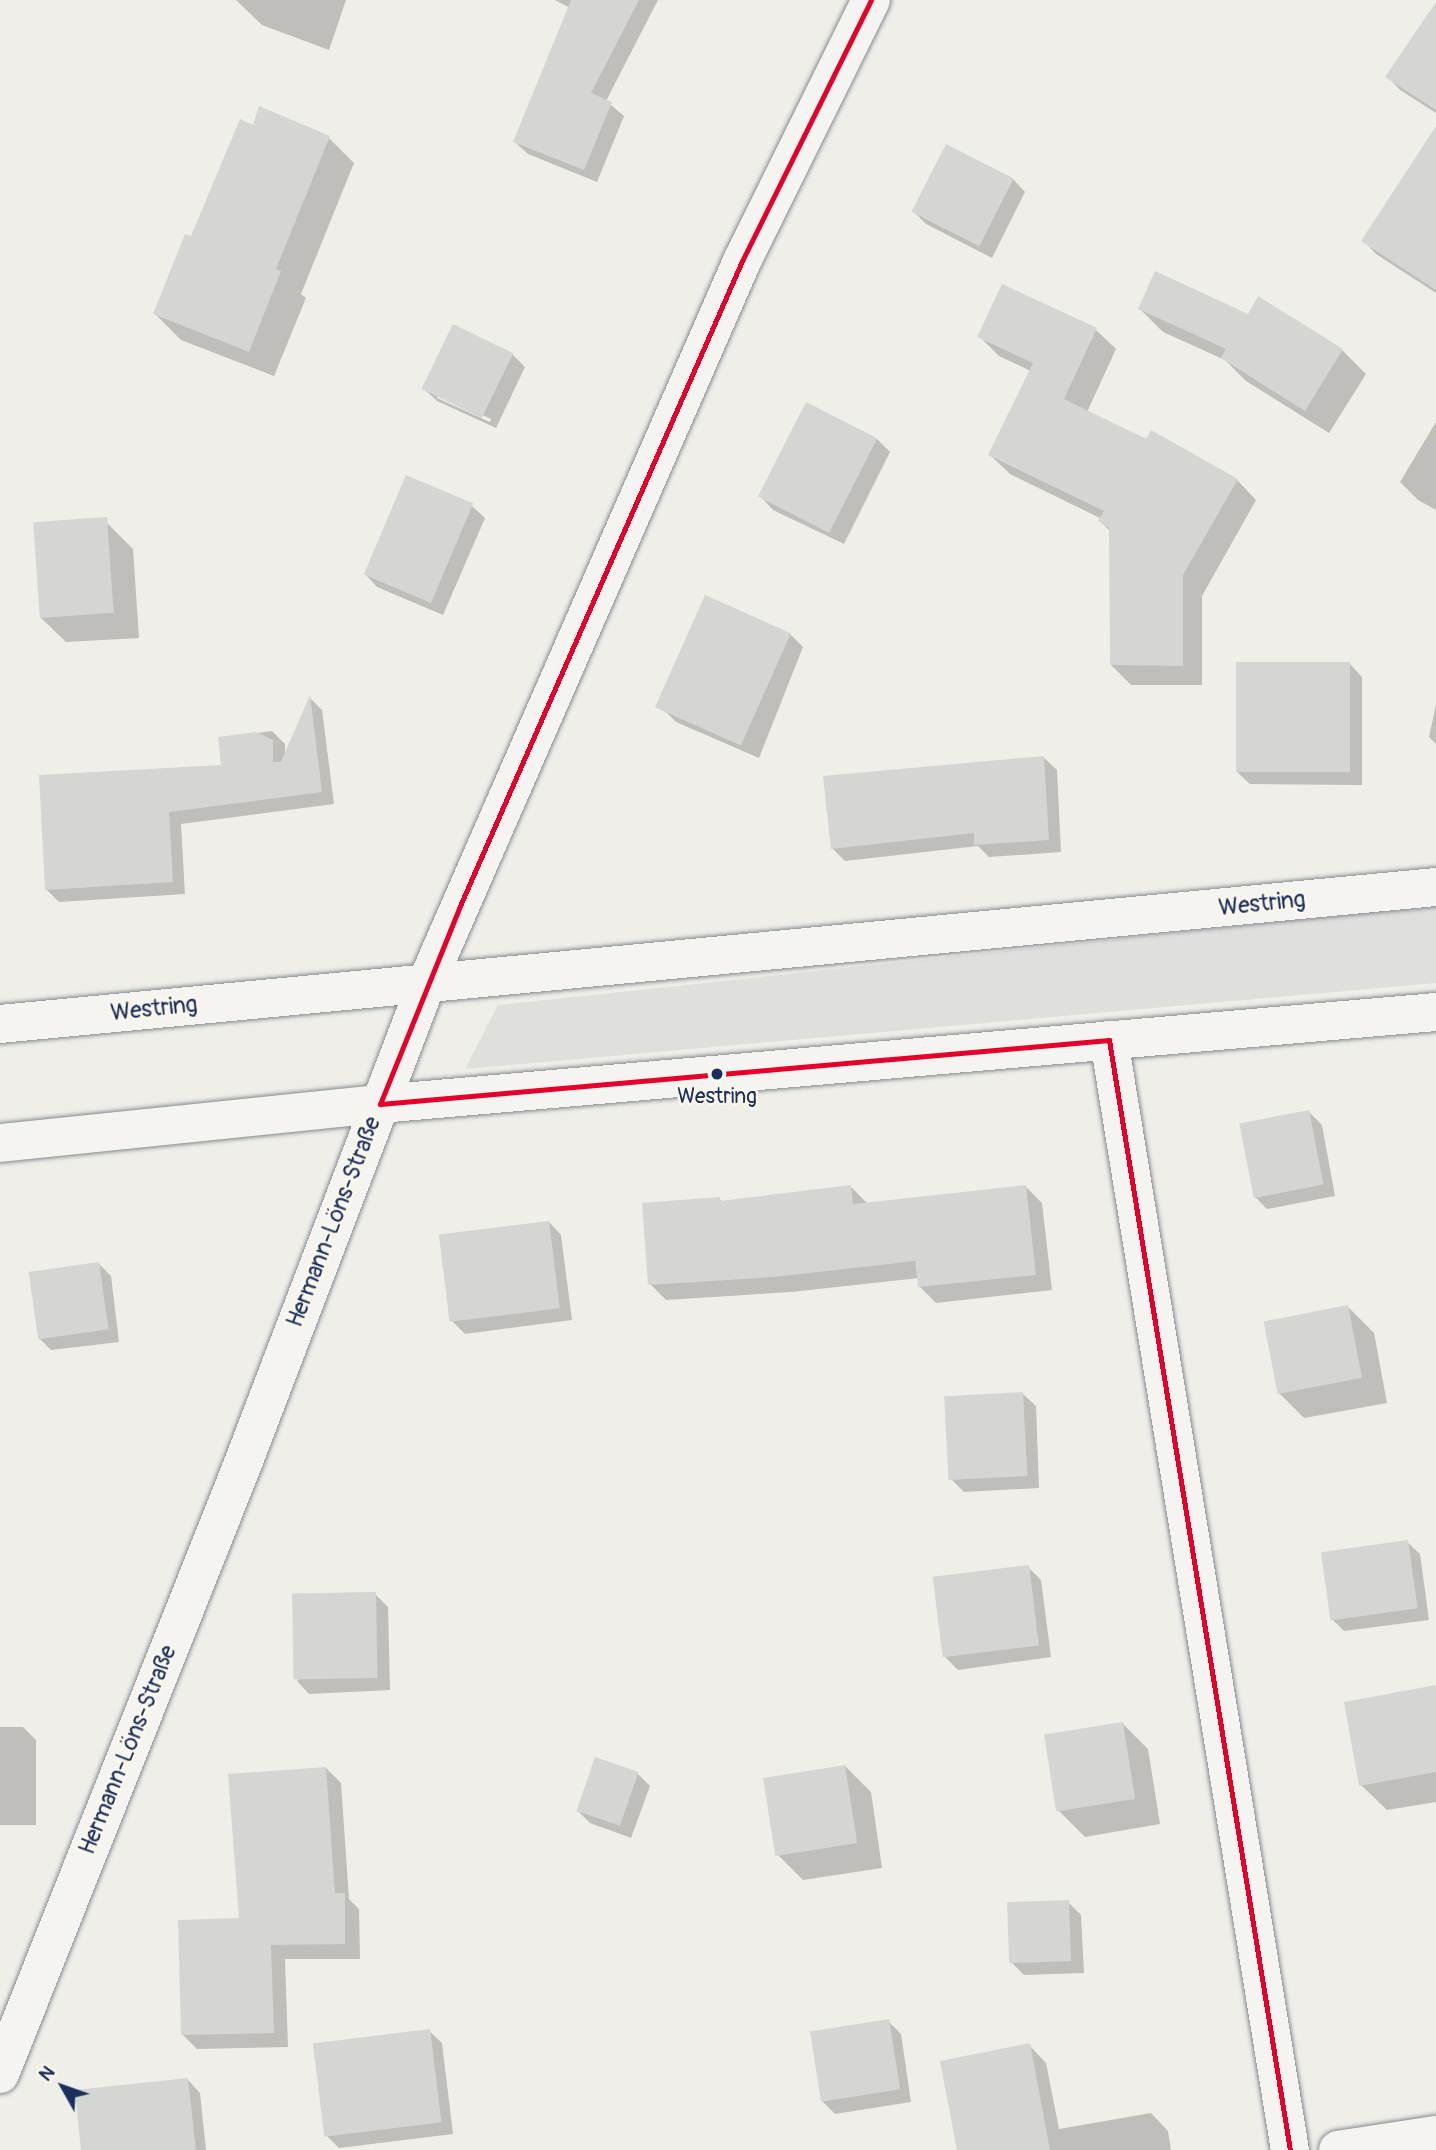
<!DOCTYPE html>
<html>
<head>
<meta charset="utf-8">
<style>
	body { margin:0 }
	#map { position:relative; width:1436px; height:2150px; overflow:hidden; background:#efeee9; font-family:Pangolin,sans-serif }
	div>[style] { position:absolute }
	.green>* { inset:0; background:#dfdfdc }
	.shadow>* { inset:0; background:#0003 }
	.building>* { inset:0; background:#d5d5d4; transform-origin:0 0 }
	.roads { filter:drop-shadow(0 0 2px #868a90) drop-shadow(0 0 2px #868a90) }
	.street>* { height:38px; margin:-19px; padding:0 19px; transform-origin:19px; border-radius:19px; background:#f5f4f0 }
	.secondary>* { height:38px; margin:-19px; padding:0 19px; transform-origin:19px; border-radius:19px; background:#f5f4f0 }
	.bus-1>* { height:5px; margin:-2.5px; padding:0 2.5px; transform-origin:2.5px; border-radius:2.5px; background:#e4002b }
	.dots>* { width:19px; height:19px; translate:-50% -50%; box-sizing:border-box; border:4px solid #fbf7ec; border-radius:50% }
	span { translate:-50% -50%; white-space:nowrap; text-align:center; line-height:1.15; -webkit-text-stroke:5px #fbf7ec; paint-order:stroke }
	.bus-label { font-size:21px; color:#1b2f5e }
	.street-label { font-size:23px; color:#1b2f5e }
	.north { position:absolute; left:28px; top:2052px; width:70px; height:70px; -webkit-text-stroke:5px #fbf7ec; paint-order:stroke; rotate:310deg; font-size:19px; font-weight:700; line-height:28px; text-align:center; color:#1b2f5e }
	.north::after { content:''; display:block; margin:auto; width:24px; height:32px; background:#1b2f5e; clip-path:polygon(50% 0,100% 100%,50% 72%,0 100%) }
</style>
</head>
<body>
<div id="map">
	<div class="green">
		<div style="clip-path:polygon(1436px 905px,1436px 983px,465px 1069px,498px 1005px)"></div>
	</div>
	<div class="shadow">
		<div style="clip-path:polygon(236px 0,346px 0,329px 50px,262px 25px)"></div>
		<div style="clip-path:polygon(555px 0,658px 0,606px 101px,624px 116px,597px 182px,528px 154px,515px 142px,570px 8px)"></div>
		<div style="clip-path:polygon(1436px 45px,1436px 113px,1400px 90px,1388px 77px)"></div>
		<div style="clip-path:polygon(254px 127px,329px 138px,354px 163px,301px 294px,306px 298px,274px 376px,181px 340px,155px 314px,192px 238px)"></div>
		<div style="clip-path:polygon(1013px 179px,1025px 192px,992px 258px,926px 224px,913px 211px)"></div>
		<div style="clip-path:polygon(1436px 205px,1436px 293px,1376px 254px,1364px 241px)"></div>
		<div style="clip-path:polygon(1259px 299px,1342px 350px,1366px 374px,1329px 433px,1246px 381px,1225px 360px,1163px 332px,1140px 309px,1249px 316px)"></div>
		<div style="clip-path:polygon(1096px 330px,1116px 349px,1087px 412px,1237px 480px,1256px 500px,1202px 596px,1202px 685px,1131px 685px,1111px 665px,1111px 532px,1100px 521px,1102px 519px,1010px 474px,990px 455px,1031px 371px,999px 356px,979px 336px)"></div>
		<div style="clip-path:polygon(evenodd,512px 354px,525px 367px,496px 428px,437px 401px,424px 389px,512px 354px,437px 394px,491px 419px,490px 422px,437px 398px,437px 394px)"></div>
		<div style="clip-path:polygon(1436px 422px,1436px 510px,1418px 500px,1400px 482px)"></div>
		<div style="clip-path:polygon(877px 439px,890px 452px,844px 544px,773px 510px,761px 497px)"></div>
		<div style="clip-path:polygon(407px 477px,472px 506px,485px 518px,443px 615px,377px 587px,365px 574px)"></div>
		<div style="clip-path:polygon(107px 523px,133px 549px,139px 638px,66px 642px,40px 617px)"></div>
		<div style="clip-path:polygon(790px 634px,803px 647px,759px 758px,676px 722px,663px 709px)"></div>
		<div style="clip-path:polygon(1350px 664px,1362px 677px,1362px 785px,1250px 784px,1237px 772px)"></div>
		<div style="clip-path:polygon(310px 698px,322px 710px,334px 804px,181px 824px,185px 894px,59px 902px,46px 889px,223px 767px,220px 738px,272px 731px,285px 744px,285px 756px)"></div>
		<div style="clip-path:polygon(1436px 704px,1436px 744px,1429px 737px)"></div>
		<div style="clip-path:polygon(1044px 758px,1057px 770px,1061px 852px,989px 857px,978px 846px,845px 861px,832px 848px)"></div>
		<div style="clip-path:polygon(1309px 1112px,1322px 1125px,1335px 1196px,1267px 1209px,1254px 1196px)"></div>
		<div style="clip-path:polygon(851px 1187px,867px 1203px,1026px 1187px,1042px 1203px,1052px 1290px,936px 1303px,920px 1287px,919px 1278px,791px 1292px,666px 1300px,650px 1284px,719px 1198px,722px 1202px)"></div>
		<div style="clip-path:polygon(549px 1222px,561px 1235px,572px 1320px,465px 1334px,452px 1321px)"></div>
		<div style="clip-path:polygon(99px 1264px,111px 1276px,119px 1342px,51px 1350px,38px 1337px)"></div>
		<div style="clip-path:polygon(1348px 1307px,1374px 1333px,1387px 1403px,1304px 1418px,1278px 1392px)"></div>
		<div style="clip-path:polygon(1023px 1394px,1036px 1406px,1039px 1488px,964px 1492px,951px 1479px)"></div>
		<div style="clip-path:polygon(1407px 1542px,1420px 1554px,1429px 1620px,1344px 1631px,1331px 1618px)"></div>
		<div style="clip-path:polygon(1028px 1567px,1041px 1580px,1051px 1657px,958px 1670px,945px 1657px)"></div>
		<div style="clip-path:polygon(375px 1594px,388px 1607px,390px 1690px,309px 1694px,297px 1681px)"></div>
		<div style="clip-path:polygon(1436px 1698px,1436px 1802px,1387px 1810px,1361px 1785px)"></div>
		<div style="clip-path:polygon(1122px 1723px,1148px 1749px,1160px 1824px,1085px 1837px,1059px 1811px)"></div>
		<div style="clip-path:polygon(0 1727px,23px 1727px,36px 1740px,36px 1825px,0 1825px)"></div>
		<div style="clip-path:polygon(845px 1766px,871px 1792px,882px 1868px,803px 1880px,777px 1854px)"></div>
		<div style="clip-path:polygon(326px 1768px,341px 1783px,349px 1899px,359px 1909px,360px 1959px,285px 1959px,288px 2047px,197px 2049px,182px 2034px,240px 1919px)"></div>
		<div style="clip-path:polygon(637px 1773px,650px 1786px,631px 1838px,590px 1823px,578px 1811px)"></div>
		<div style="clip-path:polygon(1068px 1902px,1081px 1915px,1084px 1973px,1024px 1975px,1011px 1962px)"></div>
		<div style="clip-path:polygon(888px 2021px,901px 2034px,911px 2102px,835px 2114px,822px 2101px)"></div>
		<div style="clip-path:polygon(429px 2031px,442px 2043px,453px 2134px,339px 2148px,326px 2135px)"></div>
		<div style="clip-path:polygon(1029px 2045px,1046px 2063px,1059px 2129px,1151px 2113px,1168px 2131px,1171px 2150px,958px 2150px)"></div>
		<div style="clip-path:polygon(188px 2080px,200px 2093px,206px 2150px,83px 2150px)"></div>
	</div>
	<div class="building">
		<div style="clip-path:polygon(571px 0,639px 0,591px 93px,612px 102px,584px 170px,513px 142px)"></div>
		<div style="clip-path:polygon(1436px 2px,1436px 110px,1385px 77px)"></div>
		<div style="clip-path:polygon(259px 106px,330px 136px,276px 269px,281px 271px,249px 352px,153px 314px,185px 234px,191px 236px,240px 119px,253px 125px)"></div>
		<div style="clip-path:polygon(1436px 126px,1436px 290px,1361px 241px)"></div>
		<div style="left:946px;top:144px;width:76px;height:76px;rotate:27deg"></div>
		<div style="clip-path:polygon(1155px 271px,1248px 314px,1258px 296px,1343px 349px,1305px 411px,1221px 358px,1226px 349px,1138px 309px)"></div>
		<div style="clip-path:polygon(1002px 284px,1097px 328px,1064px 399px,1146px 439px,1151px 430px,1238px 479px,1183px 575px,1183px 666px,1110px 665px,1109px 528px,1098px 521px,1104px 511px,988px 455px,1033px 363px,977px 337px)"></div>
		<div style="left:453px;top:324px;width:67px;height:72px;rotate:26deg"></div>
		<div style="left:806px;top:402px;width:80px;height:106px;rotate:27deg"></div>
		<div style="left:406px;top:475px;width:73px;height:108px;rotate:23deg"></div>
		<div style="left:107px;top:517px;width:96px;height:74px;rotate:86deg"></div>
		<div style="left:705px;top:595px;width:94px;height:123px;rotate:24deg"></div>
		<div style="left:1236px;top:662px;width:114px;height:110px"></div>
		<div style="clip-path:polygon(310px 695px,322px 792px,169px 812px,173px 882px,45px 890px,39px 775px,221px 765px,218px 737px,256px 732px,273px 740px,273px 762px,281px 762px)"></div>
		<div style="clip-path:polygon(1044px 756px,1049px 840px,974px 845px,974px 833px,831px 849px,823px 776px)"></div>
		<div style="left:1309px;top:1110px;width:76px;height:71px;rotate:79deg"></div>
		<div style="clip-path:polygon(851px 1185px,853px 1204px,1026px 1185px,1036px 1275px,918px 1287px,915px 1261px,774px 1277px,648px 1285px,642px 1203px,720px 1197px,720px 1201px)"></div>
		<div style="left:549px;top:1221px;width:88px;height:111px;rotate:83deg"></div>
		<div style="left:99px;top:1262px;width:68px;height:71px;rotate:82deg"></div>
		<div style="left:1348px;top:1305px;width:74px;height:86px;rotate:79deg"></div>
		<div style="left:1023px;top:1392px;width:84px;height:79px;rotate:87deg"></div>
		<div style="left:1408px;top:1540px;width:69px;height:88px;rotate:82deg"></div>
		<div style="left:1029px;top:1565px;width:81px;height:97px;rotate:83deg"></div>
		<div style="left:376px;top:1592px;width:86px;height:84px;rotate:89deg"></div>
		<div style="clip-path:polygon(1436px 1685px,1436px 1772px,1359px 1786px,1344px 1702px)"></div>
		<div style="left:1123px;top:1722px;width:78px;height:80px;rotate:81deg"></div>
		<div style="left:595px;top:1757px;width:46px;height:57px;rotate:19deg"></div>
		<div style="left:845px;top:1765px;width:79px;height:83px;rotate:81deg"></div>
		<div style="clip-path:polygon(326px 1767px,335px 1893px,345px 1893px,345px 1944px,271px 1945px,274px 2033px,181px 2035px,178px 1920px,239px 1918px,228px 1774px)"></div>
		<div style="left:1069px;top:1900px;width:61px;height:62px;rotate:88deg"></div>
		<div style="left:889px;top:2019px;width:71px;height:80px;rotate:81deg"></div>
		<div style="left:430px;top:2029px;width:94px;height:118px;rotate:83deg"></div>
		<div style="clip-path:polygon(1030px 2043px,1050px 2150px,957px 2150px,940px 2061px)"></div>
		<div style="clip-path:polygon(188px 2078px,196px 2150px,81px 2150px,75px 2090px)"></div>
	</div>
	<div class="roads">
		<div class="street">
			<div style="left:0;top:1024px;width:1443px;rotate:-5.45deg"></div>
			<div style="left:1109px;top:1040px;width:1125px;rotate:80.74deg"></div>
			<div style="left:0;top:2074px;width:654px;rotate:-68.3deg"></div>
			<div style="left:242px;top:1466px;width:518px;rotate:-69.08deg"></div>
			<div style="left:427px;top:982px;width:787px;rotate:-66.4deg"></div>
			<div style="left:742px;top:261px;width:291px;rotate:-63.7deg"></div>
			<div style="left:1338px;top:2150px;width:99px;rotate:-8.7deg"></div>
		</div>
		<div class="secondary">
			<div style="left:0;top:1143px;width:382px;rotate:-5.9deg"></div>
			<div style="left:380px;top:1104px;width:1060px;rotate:-4.98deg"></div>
		</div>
	</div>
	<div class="bus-1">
		<div style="left:1109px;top:1040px;width:1125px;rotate:80.74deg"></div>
		<div style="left:380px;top:1104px;width:211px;rotate:-68deg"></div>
		<div style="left:459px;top:908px;width:706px;rotate:-66.38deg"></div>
		<div style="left:742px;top:261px;width:291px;rotate:-63.7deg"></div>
		<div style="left:380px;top:1104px;width:732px;rotate:-5.02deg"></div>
	</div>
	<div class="dots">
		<div style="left:717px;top:1074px;background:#1b2f5e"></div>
	</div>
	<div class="bus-label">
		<span style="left:717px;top:1097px">Westring</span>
	</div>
	<div class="street-label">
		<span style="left:1262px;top:904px;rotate:-6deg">Westring</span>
		<span style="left:154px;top:1009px;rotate:-6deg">Westring</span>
		<span style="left:334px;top:1222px;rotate:-69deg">Hermann-Löns-Straße</span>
		<span style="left:128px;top:1750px;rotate:-68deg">Hermann-Löns-Straße</span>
	</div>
	<div class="north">N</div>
</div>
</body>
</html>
